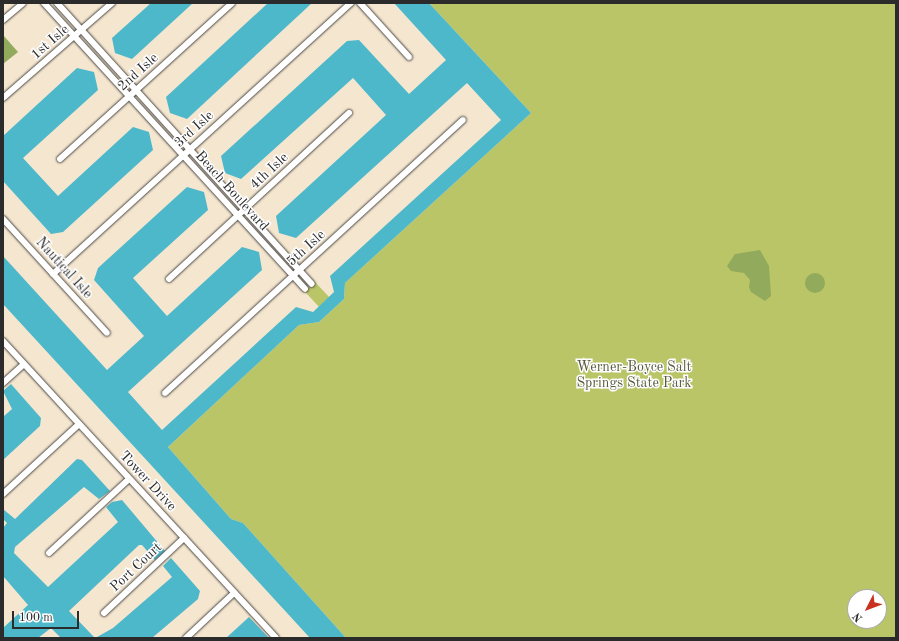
<!DOCTYPE html>
<html>
<head>
<meta charset="utf-8">
<style>
	body { margin:0 }
	#map { position:relative; width:899px; height:641px; overflow:hidden; background:#f5e6cf; font-family:"Old Standard TT",serif }
	div>[style] { position:absolute }
	.green>* { inset:0; background:#b9c566; transform-origin:0 0 }
	.forest>* { inset:0; background:#92aa5b }
	.round { border-radius:50% }
	.water>* { inset:0; background:#4eb8cb }
	.roads { filter:drop-shadow(0 0 1px #494744) drop-shadow(0 0 1px #494744) }
	.minor>* { height:6px; margin:-3px; padding:0 3px; transform-origin:3px; border-radius:3px; background:#fff }
	span { translate:-50% -50%; white-space:nowrap; text-align:center; line-height:1.15; -webkit-text-stroke:3px #fff; paint-order:stroke }
	.street-label { font-size:14px; color:#2b2b2b }
	.park-label { font-size:14px; color:#56593d }
	.frame { position:absolute; inset:0; border:4px solid #2b2b2b; pointer-events:none }
	.north { position:absolute; left:847px; top:589px; width:40px; height:40px; box-sizing:border-box; background:#fff; border:1px solid #aaa; border-radius:50%; rotate:228deg; font-size:11px; font-weight:700; line-height:16px; text-align:center; color:#2b2b2b }
	.north::after { content:''; display:block; margin:auto; width:14px; height:18px; background:#c8321e; clip-path:polygon(50% 0,100% 100%,50% 72%,0 100%) }
	.scale { position:absolute; left:12px; top:611px; width:67px; height:18px; box-sizing:border-box; border:2px solid #2b2b2b; border-top:0; padding-left:5px; font-size:12px; line-height:14px; white-space:nowrap; color:#2b2b2b; -webkit-text-stroke:3px #fff; paint-order:stroke }
</style>
</head>
<body>
<div id="map">
	<div class="green">
		<div style="clip-path:polygon(evenodd,429px 3px,896px 3px,896px 638px,346px 638px,243px 523px,231px 519px,168px 447px,299px 325px,319px 322px,344px 299px,345px 283px,531px 113px,429px 3px,855px 597px,879px 597px,879px 621px,855px 621px,855px 597px)"></div>
		<div style="left:315px;top:282px;width:21px;height:14px;rotate:47deg"></div>
	</div>
	<div class="forest">
		<div style="clip-path:polygon(3px 35px,18px 52px,3px 64px)"></div>
		<div style="clip-path:polygon(760px 250px,769px 266px,771px 296px,765px 301px,751px 292px,749px 287px,750px 280px,744px 273px,731px 271px,727px 266px,735px 254px)"></div>
		<div class="round" style="left:805px;top:273px;width:20px;height:20px"></div>
	</div>
	<div class="water">
		<div style="clip-path:polygon(151px 3px,193px 3px,132px 59px,115px 53px,112px 38px)"></div>
		<div style="clip-path:polygon(268px 3px,312px 3px,187px 119px,170px 113px,166px 97px)"></div>
		<div style="clip-path:polygon(394px 3px,429px 3px,531px 113px,345px 283px,344px 299px,319px 322px,299px 325px,168px 447px,231px 519px,243px 523px,346px 638px,310px 638px,3px 304px,3px 256px,107px 370px,144px 336px,94px 280px,98px 268px,187px 187px,204px 192px,208px 210px,133px 278px,167px 316px,242px 247px,259px 252px,262px 270px,128px 392px,162px 430px,296px 307px,313px 312px,334px 292px,330px 276px,501px 120px,467px 83px,296px 238px,279px 233px,276px 216px,386px 115px,353px 78px,241px 179px,225px 173px,221px 156px,347px 41px,359px 40px,409px 94px,446px 60px)"></div>
		<div style="clip-path:polygon(77px 68px,94px 72px,98px 90px,23px 158px,58px 196px,133px 127px,149px 132px,153px 150px,63px 232px,51px 234px,3px 181px,3px 136px)"></div>
		<div style="clip-path:polygon(11px 384px,41px 418px,40px 426px,3px 460px,3px 417px,12px 409px,3px 391px)"></div>
		<div style="clip-path:polygon(77px 459px,82px 460px,110px 491px,99px 499px,84px 487px,15px 547px,14px 553px,48px 587px,118px 522px,106px 507px,112px 502px,122px 500px,165px 551px,155px 560px,142px 545px,139px 545px,69px 611px,94px 637px,97px 637px,113px 628px,172px 577px,163px 566px,171px 558px,200px 591px,198px 599px,152px 638px,61px 638px,51px 628px,38px 638px,3px 638px,3px 628px,28px 605px,3px 576px,3px 528px,7px 523px,3px 519px,3px 509px,15px 519px)"></div>
		<div style="clip-path:polygon(249px 617px,269px 638px,226px 638px)"></div>
	</div>
	<div class="roads">
		<div class="minor">
			<div style="left:44px;top:3px;width:387px;rotate:47.6deg"></div>
			<div style="left:57px;top:3px;width:379px;rotate:47.8deg"></div>
			<div style="left:360px;top:3px;width:73px;rotate:47.8deg"></div>
			<div style="left:3px;top:20px;width:26px;rotate:-40deg"></div>
			<div style="left:3px;top:98px;width:145px;rotate:-41.1deg"></div>
			<div style="left:60px;top:159px;width:232px;rotate:-42.2deg"></div>
			<div style="left:3px;top:219px;width:154px;rotate:47.6deg"></div>
			<div style="left:53px;top:274px;width:403px;rotate:-42.3deg"></div>
			<div style="left:169px;top:279px;width:245px;rotate:-42.7deg"></div>
			<div style="left:3px;top:341px;width:403px;rotate:47.4deg"></div>
			<div style="left:3px;top:383px;width:28px;rotate:-42deg"></div>
			<div style="left:165px;top:393px;width:404px;rotate:-42.5deg"></div>
			<div style="left:3px;top:494px;width:103px;rotate:-42.6deg"></div>
			<div style="left:49px;top:553px;width:109px;rotate:-42.8deg"></div>
			<div style="left:104px;top:613px;width:110px;rotate:-43.2deg"></div>
			<div style="left:186px;top:638px;width:66px;rotate:-43.2deg"></div>
		</div>
	</div>
	<div class="street-label">
		<span style="left:50px;top:42px;rotate:-41deg">1st Isle</span>
		<span style="left:138px;top:72px;rotate:-42deg">2nd Isle</span>
		<span style="left:194px;top:129px;rotate:-42deg">3rd Isle</span>
		<span style="left:269px;top:171px;rotate:-43deg">4th Isle</span>
		<span style="left:232px;top:191px;rotate:48deg">Beach Boulevard</span>
		<span style="left:306px;top:248px;rotate:-42deg">5th Isle</span>
		<span style="left:64px;top:268px;rotate:48deg">Nautical Isle</span>
		<span style="left:148px;top:481px;rotate:47deg">Tower Drive</span>
		<span style="left:136px;top:567px;rotate:-43deg">Port Court</span>
	</div>
	<div class="park-label">
		<span style="left:634px;top:375px">Werner-Boyce Salt<br>Springs State Park</span>
	</div>
	<div class="frame"></div>
	<div class="north">N</div>
	<div class="scale">100 m</div>
</div>
</body>
</html>
